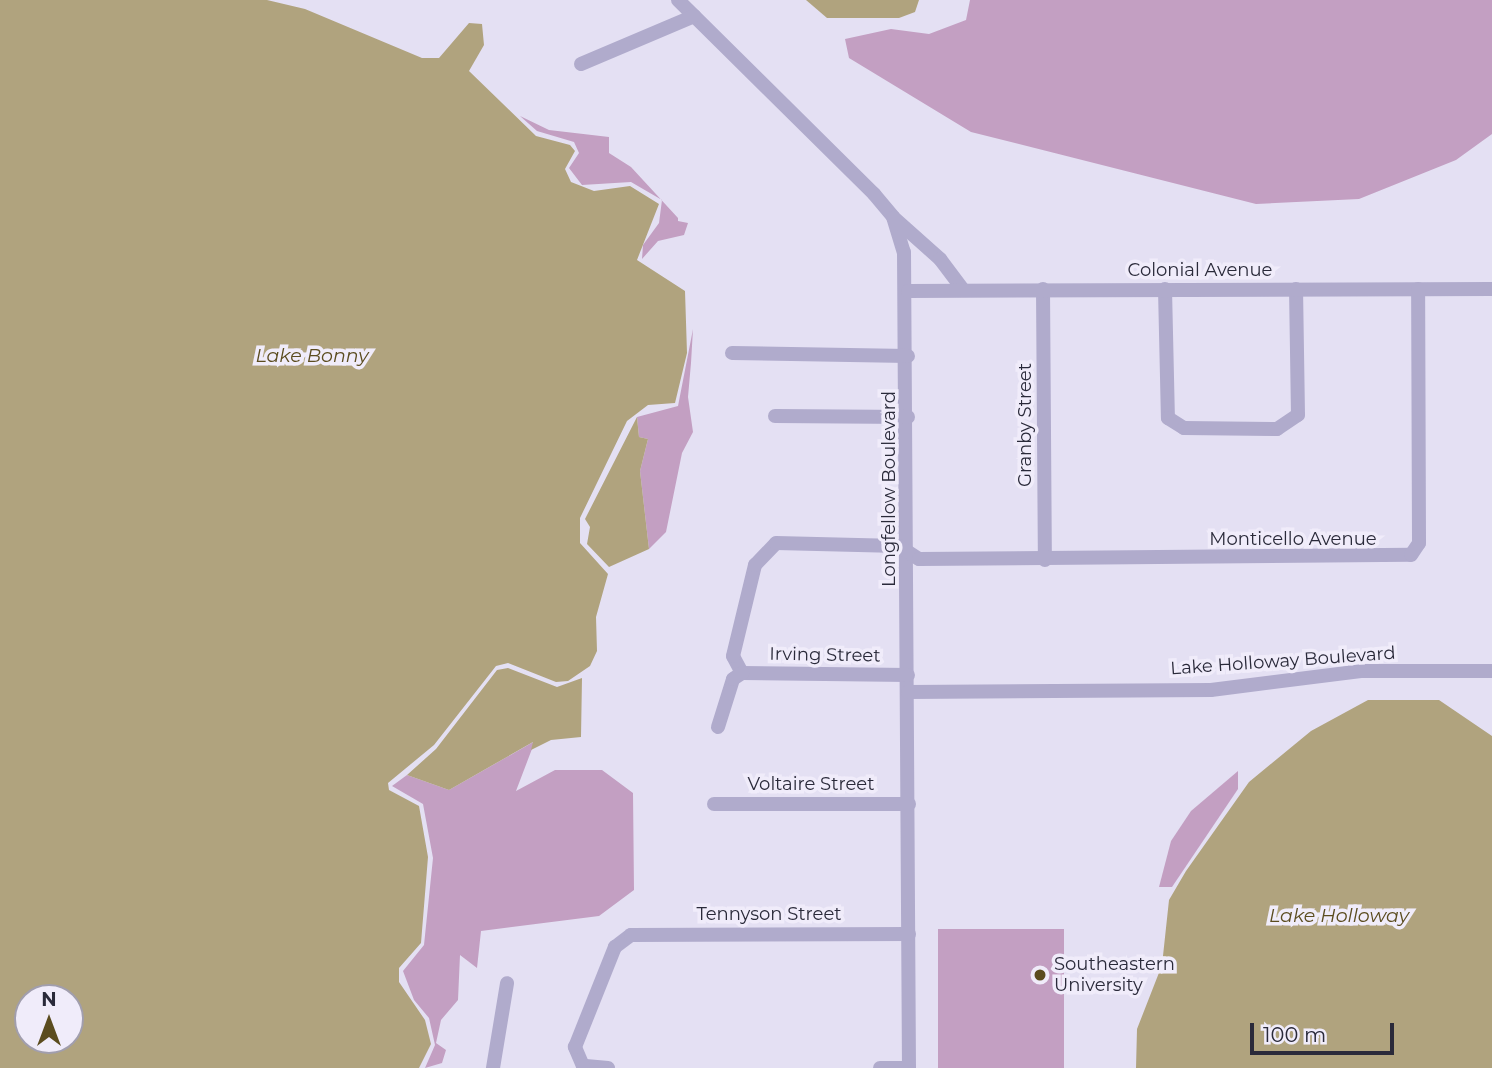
<!DOCTYPE html>
<html>
<head>
<meta charset="utf-8">
<style>
	body { margin:0 }
	#map { position:relative; width:1492px; height:1068px; overflow:hidden; background:#e4e0f3; font-family:Montserrat,sans-serif }
	div>[style] { position:absolute }
	.green>* { inset:0; background:#c39fc2; transform-origin:0 0 }
	.water>* { inset:0; background:#b0a37e }
	.minor>* { height:14px; margin:-7px; padding:0 7px; transform-origin:7px; border-radius:7px; background:#b0abcc }
	.dots>* { width:19px; height:19px; translate:-50% -50%; box-sizing:border-box; border:4px solid #f0ecfa; border-radius:50% }
	span { translate:-50% -50%; white-space:nowrap; text-align:center; line-height:1.15; -webkit-text-stroke:7px #f0ecfa; paint-order:stroke }
	.street-label { font-size:18px; color:#2a2a3a }
	.poi-label { font-size:18px; color:#2a2a3a }
	.left { translate:0 -50%; text-align:left }
	.water-label { font-size:19px; color:#5b4c1f; font-style:italic }
	.north { position:absolute; left:14px; top:984px; width:70px; height:70px; box-sizing:border-box; background:#f0ecfa; border:2px solid #a19ead; border-radius:50%; rotate:0deg; font-size:19px; font-weight:700; line-height:28px; text-align:center; color:#2a2a3a }
	.north::after { content:''; display:block; margin:auto; width:24px; height:32px; background:#5b4c1f; clip-path:polygon(50% 0,100% 100%,50% 72%,0 100%) }
	.scale { position:absolute; left:1250px; top:1023px; width:144px; height:32px; box-sizing:border-box; border:4px solid #2a2a3a; border-top:0; padding-left:9px; font-size:21px; line-height:24px; white-space:nowrap; color:#2a2a3a; -webkit-text-stroke:5px #f0ecfa; paint-order:stroke }
</style>
</head>
<body>
<div id="map">
	<div class="green">
		<div style="clip-path:polygon(970px 0,1492px 0,1492px 134px,1456px 160px,1359px 199px,1256px 204px,971px 132px,849px 58px,845px 39px,891px 29px,929px 34px,966px 20px)"></div>
		<div style="clip-path:polygon(520px 116px,549px 130px,609px 137px,609px 153px,631px 167px,678px 218px,678px 221px,688px 223px,684px 235px,658px 241px,642px 259px,643px 245px,659px 223px,662px 200px,631px 182px,582px 185px,569px 168px,579px 153px,574px 142px,537px 131px)"></div>
		<div style="clip-path:polygon(693px 329px,691px 363px,688px 397px,693px 432px,682px 453px,666px 532px,649px 549px,640px 471px,648px 439px,639px 437px,637px 417px,678px 406px)"></div>
		<div style="clip-path:polygon(535px 741px,516px 791px,555px 770px,602px 770px,633px 793px,634px 890px,599px 916px,481px 931px,477px 968px,460px 955px,458px 1000px,441px 1020px,436px 1043px,446px 1050px,442px 1063px,425px 1068px,435px 1045px,429px 1018px,414px 1000px,403px 971px,424px 945px,433px 858px,423px 804px,392px 786px,407px 775px,449px 790px)"></div>
		<div style="clip-path:polygon(1238px 771px,1238px 789px,1172px 887px,1159px 887px,1171px 841px,1191px 811px)"></div>
		<div style="left:1064px;top:929px;width:139px;height:126px;rotate:90deg"></div>
	</div>
	<div class="water">
		<div style="clip-path:polygon(evenodd,0 0,267px 0,305px 9px,422px 58px,439px 58px,469px 23px,482px 24px,484px 45px,469px 71px,536px 136px,570px 145px,575px 151px,565px 169px,571px 182px,594px 191px,630px 186px,659px 204px,637px 260px,685px 291px,687px 353px,675px 403px,648px 405px,627px 421px,580px 518px,580px 543px,608px 574px,596px 617px,597px 651px,590px 666px,568px 681px,556px 682px,508px 663px,496px 666px,434px 745px,388px 783px,389px 790px,419px 806px,428px 857px,421px 943px,399px 968px,399px 982px,425px 1020px,431px 1044px,419px 1068px,0 1068px,0 0,28px 998px,70px 998px,70px 1040px,28px 1040px,28px 998px)"></div>
		<div style="clip-path:polygon(806px 0,919px 0,915px 12px,899px 18px,827px 18px)"></div>
		<div style="clip-path:polygon(637px 417px,639px 437px,648px 439px,640px 471px,649px 549px,609px 567px,587px 544px,590px 527px,585px 519px)"></div>
		<div style="clip-path:polygon(508px 668px,557px 687px,582px 678px,581px 737px,551px 740px,531px 750px,533px 742px,449px 790px,407px 775px,436px 749px,497px 670px)"></div>
		<div style="clip-path:polygon(1368px 700px,1439px 700px,1492px 736px,1492px 1068px,1136px 1068px,1137px 1029px,1162px 965px,1169px 900px,1186px 871px,1249px 782px,1311px 731px)"></div>
	</div>
	<div class="minor">
		<div style="left:678px;top:0;width:276px;rotate:44.7deg"></div>
		<div style="left:874px;top:194px;width:30px;rotate:50deg"></div>
		<div style="left:893px;top:217px;width:37px;rotate:73deg"></div>
		<div style="left:904px;top:252px;width:816px;rotate:89.65deg"></div>
		<div style="left:581px;top:64px;width:123px;rotate:-23deg"></div>
		<div style="left:894px;top:218px;width:62px;rotate:41.7deg"></div>
		<div style="left:940px;top:259px;width:38px;rotate:53deg"></div>
		<div style="left:1043px;top:289px;width:271px;rotate:89.6deg"></div>
		<div style="left:1165px;top:289px;width:129px;rotate:88.7deg"></div>
		<div style="left:1168px;top:418px;width:19px;rotate:32deg"></div>
		<div style="left:1184px;top:428px;width:93px;rotate:0.6deg"></div>
		<div style="left:1277px;top:429px;width:25px;rotate:-34deg"></div>
		<div style="left:1298px;top:415px;width:126px;rotate:-90.9deg"></div>
		<div style="left:908px;top:291px;width:584px;rotate:-0.2deg"></div>
		<div style="left:732px;top:353px;width:176px;rotate:1deg"></div>
		<div style="left:775px;top:416px;width:133px;rotate:0.4deg"></div>
		<div style="left:742px;top:673px;width:19px;rotate:-118deg"></div>
		<div style="left:733px;top:656px;width:94px;rotate:-76.4deg"></div>
		<div style="left:755px;top:565px;width:30px;rotate:-46deg"></div>
		<div style="left:776px;top:543px;width:123px;rotate:1.4deg"></div>
		<div style="left:899px;top:546px;width:24px;rotate:33deg"></div>
		<div style="left:919px;top:559px;width:492px;rotate:-0.5deg"></div>
		<div style="left:1411px;top:555px;width:14px;rotate:-56deg"></div>
		<div style="left:1419px;top:543px;width:254px;rotate:-90.2deg"></div>
		<div style="left:742px;top:673px;width:166px;rotate:0.7deg"></div>
		<div style="left:908px;top:692px;width:303px;rotate:-0.4deg"></div>
		<div style="left:1211px;top:690px;width:151px;rotate:-7.2deg"></div>
		<div style="left:1361px;top:671px;width:131px"></div>
		<div style="left:718px;top:727px;width:50px;rotate:-72.6deg"></div>
		<div style="left:733px;top:679px;width:11px;rotate:-34deg"></div>
		<div style="left:714px;top:804px;width:195px"></div>
		<div style="left:493px;top:1068px;width:86px;rotate:-80.6deg"></div>
		<div style="left:608px;top:1068px;width:25px;rotate:-175deg"></div>
		<div style="left:583px;top:1066px;width:21px;rotate:-113deg"></div>
		<div style="left:575px;top:1047px;width:108px;rotate:-68.2deg"></div>
		<div style="left:615px;top:947px;width:20px;rotate:-37deg"></div>
		<div style="left:631px;top:935px;width:278px;rotate:-0.2deg"></div>
		<div style="left:880px;top:1068px;width:29px"></div>
	</div>
	<div class="dots">
		<div style="left:1040px;top:975px;background:#5b4c1f"></div>
	</div>
	<div class="street-label">
		<span style="left:1200px;top:270px">Colonial Avenue</span>
		<span style="left:1025px;top:425px;rotate:-90deg">Granby Street</span>
		<span style="left:889px;top:489px;rotate:-90deg">Longfellow Boulevard</span>
		<span style="left:1293px;top:539px">Monticello Avenue</span>
		<span style="left:825px;top:655px;rotate:1deg">Irving Street</span>
		<span style="left:1283px;top:661px;rotate:-4deg">Lake Holloway Boulevard</span>
		<span style="left:811px;top:784px">Voltaire Street</span>
		<span style="left:769px;top:914px">Tennyson Street</span>
	</div>
	<div class="poi-label">
		<span class="left" style="left:1054px;top:975px">Southeastern<br>University</span>
	</div>
	<div class="water-label">
		<span style="left:312px;top:356px">Lake Bonny</span>
		<span style="left:1339px;top:916px">Lake Holloway</span>
	</div>
	<div class="north">N</div>
	<div class="scale">100 m</div>
</div>
</body>
</html>
